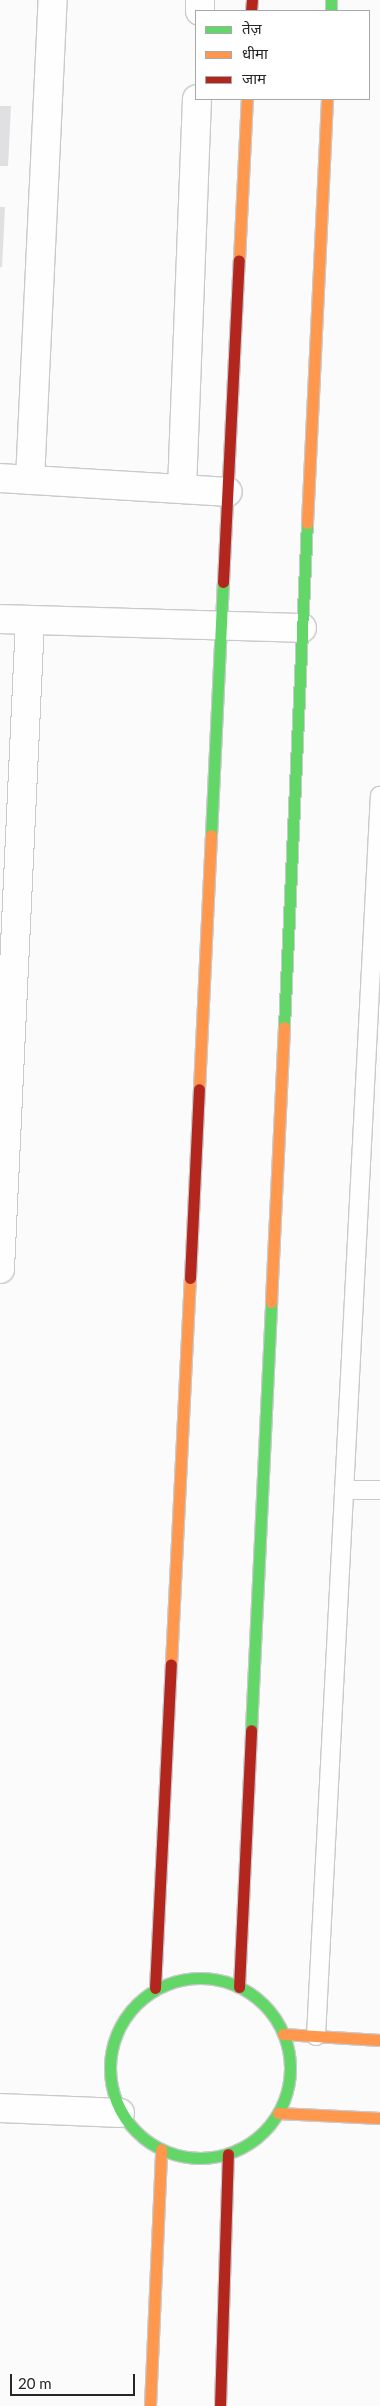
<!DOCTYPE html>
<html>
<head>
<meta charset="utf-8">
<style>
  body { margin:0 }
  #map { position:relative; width:380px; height:2406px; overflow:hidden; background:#fbfbfc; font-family:Lato,"Noto Sans Devanagari",sans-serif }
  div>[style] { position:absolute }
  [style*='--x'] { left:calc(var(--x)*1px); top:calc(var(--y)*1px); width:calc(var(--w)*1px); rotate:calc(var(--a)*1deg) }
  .building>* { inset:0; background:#e0e0e2 }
  .roads { filter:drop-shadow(1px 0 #c9cacc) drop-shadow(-1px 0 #c9cacc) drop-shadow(0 1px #c9cacc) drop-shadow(0 -1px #c9cacc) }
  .lane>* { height:18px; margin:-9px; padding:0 9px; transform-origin:9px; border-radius:9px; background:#fefeff }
  .street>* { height:28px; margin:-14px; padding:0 14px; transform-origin:14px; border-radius:14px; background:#fefeff }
  .fast>* { height:11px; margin:-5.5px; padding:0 5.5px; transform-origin:5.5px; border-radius:5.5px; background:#63d668 }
  .fast>.ring { margin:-5.5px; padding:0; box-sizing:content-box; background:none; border:11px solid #63d668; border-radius:50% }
  .slow>* { height:11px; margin:-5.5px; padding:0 5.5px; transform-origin:5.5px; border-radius:5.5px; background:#ff974d }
  .jam>* { height:11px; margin:-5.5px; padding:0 5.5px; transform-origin:5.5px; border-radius:5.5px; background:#b3261e }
  span { translate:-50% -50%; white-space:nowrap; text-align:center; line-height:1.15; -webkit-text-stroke:4.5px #fff; paint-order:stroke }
  .legend { position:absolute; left:195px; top:10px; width:175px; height:90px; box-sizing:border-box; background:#fff; border:1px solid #a7a8a9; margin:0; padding:6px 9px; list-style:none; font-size:15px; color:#242629 }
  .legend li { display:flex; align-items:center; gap:10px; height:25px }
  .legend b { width:25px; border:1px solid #a7a8a9 }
  .scale { position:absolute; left:10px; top:2374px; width:125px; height:22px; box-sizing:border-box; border:2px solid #242629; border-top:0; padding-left:6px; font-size:15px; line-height:18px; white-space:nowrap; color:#242629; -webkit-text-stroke:4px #fff; paint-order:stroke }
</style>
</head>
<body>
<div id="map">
  <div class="building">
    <i style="clip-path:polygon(0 106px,11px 106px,8px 166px,0 166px)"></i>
    <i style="clip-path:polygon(0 207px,5px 207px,2px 267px,0 267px)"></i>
  </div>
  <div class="roads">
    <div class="lane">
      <i style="--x:344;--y:1490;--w:36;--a:0"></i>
      <i style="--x:316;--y:2036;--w:1242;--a:-87.05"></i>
    </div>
    <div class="street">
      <i style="--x:200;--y:11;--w:11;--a:-90"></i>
      <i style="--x:0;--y:478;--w:228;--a:3.5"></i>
      <i style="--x:30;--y:480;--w:481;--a:-87.3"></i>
      <i style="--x:182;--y:489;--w:390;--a:-87.8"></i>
      <i style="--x:0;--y:619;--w:302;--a:1.7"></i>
      <i style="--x:0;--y:1269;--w:650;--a:-87.35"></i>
      <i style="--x:0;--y:2108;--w:120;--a:2.4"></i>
    </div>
    <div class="fast">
      <i style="--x:331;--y:0;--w:11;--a:90"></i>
      <i style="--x:211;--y:835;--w:253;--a:-87.3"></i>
      <i style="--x:284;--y:1027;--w:505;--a:-87.39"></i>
      <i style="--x:251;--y:1730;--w:428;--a:-87.3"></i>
      <i class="ring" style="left:110px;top:1978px;width:169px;height:169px"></i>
    </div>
    <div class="slow">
      <i style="--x:239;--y:260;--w:161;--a:-87.2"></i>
      <i style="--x:307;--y:523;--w:424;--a:-87.3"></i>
      <i style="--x:199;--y:1089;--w:254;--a:-87.3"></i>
      <i style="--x:271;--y:1302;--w:275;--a:-87.3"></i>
      <i style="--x:171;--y:1664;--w:386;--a:-87.2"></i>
      <i style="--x:283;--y:2034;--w:97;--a:3.5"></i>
      <i style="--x:278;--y:2113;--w:102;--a:2.8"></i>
      <i style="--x:150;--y:2406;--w:257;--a:-87.5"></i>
    </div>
    <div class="jam">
      <i style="--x:251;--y:11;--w:11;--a:-85"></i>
      <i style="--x:223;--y:582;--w:322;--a:-87.2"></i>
      <i style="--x:190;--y:1278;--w:189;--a:-87.3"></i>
      <i style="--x:239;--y:1987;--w:257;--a:-87.3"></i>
      <i style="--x:155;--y:1988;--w:324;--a:-87.2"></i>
      <i style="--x:220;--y:2406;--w:252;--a:-88.2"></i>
    </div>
  </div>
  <ul class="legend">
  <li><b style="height:6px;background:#63d668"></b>तेज़</li>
  <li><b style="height:6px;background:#ff974d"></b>धीमा</li>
  <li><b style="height:6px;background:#b3261e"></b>जाम</li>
  </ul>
  <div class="scale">20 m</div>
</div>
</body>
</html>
